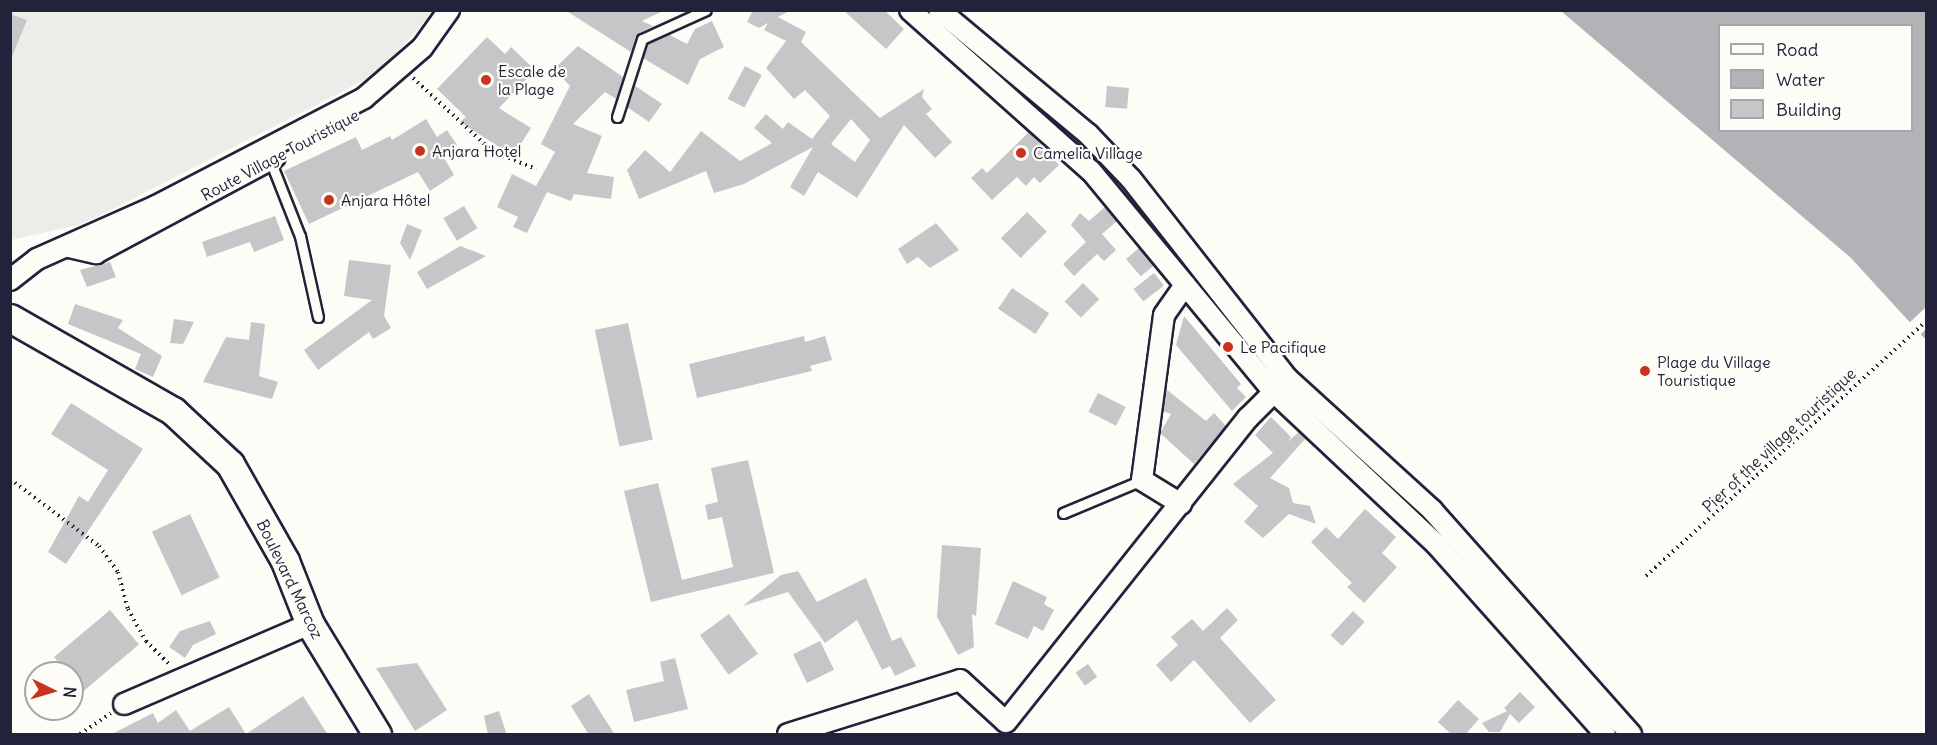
<!DOCTYPE html>
<html>
<head>
<meta charset="utf-8">
<style>
  body { margin:0 }
  #map { position:relative; width:1937px; height:745px; overflow:hidden; background:#fdfcf7; font-family:Delius,sans-serif }
  div>[style] { position:absolute }
  [style*='--x'] { left:calc(var(--x)*1px); top:calc(var(--y)*1px); width:calc(var(--w)*1px); rotate:calc(var(--a)*1deg) }
  .built>* { inset:0; background:#ecece9 }
  .water>* { inset:0; background:#b2b2b7 }
  .pier>* { inset:0; background:#fdfcf7 }
  .building>* { inset:0; background:#c6c6c8; transform-origin:0 0 }
  .path>* { height:4px; margin-top:-2px; transform-origin:0; background:repeating-linear-gradient(90deg,#22223b 0 1.5px,transparent 0 6px) }
  .roads { filter:drop-shadow(2px 0 #22223b) drop-shadow(-2px 0 #22223b) drop-shadow(0 2px #22223b) drop-shadow(0 -2px #22223b) }
  .lane>* { height:9px; margin:-4.5px; padding:0 4.5px; transform-origin:4.5px; border-radius:4.5px; background:#fdfcf7 }
  .street>* { height:20px; margin:-10px; padding:0 10px; transform-origin:10px; border-radius:10px; background:#fdfcf7 }
  .secondary>* { height:27px; margin:-13.5px; padding:0 13.5px; transform-origin:13.5px; border-radius:13.5px; background:#fdfcf7 }
  .dots>* { width:16px; height:16px; translate:-50% -50%; box-sizing:border-box; border:3px solid #fdfcf7; border-radius:50% }
  span { translate:-50% -50%; white-space:nowrap; text-align:center; line-height:1.15; -webkit-text-stroke:4.5px #fdfcf7; paint-order:stroke }
  .poi-label { font-size:16px; color:#22223b }
  .left { translate:0 -50%; text-align:left }
  .street-label { font-size:16px; color:#22223b }
  .frame { position:absolute; inset:0; border:12px solid #22223b; pointer-events:none }
  .legend { position:absolute; left:1718px; top:24px; width:195px; height:108px; box-sizing:border-box; background:#fdfcf7; border:2px solid #a5a5ac; margin:0; padding:8px 10px; list-style:none; font-size:18px; color:#22223b }
  .legend li { display:flex; align-items:center; gap:12px; height:30px }
  .legend b { width:30px; border:2px solid #a5a5ac }
  .north { position:absolute; left:24px; top:661px; width:60px; height:60px; box-sizing:border-box; background:#fdfcf7; border:2px solid #a5a5ac; border-radius:50%; rotate:95deg; font-size:16px; font-weight:700; line-height:24px; text-align:center; color:#22223b }
  .north::after { content:''; display:block; margin:auto; width:21px; height:27px; background:#c8321e; clip-path:polygon(50% 0,100% 100%,50% 72%,0 100%) }
</style>
</head>
<body>
<div id="map">
  <div class="built">
    <i style="clip-path:polygon(11px 11px,434px 11px,378px 73px,111px 210px,79px 225px,11px 240px)"></i>
  </div>
  <div class="water">
    <i style="clip-path:polygon(evenodd,1561px 11px,1926px 11px,1926px 340px,1851px 258px,1561px 11px,1720px 26px,1912px 26px,1912px 130px,1720px 130px,1720px 26px)"></i>
  </div>
  <div class="pier">
    <i style="clip-path:polygon(1926px 307px,1926px 329px,1919px 336px,1908px 324px)"></i>
  </div>
  <div class="building">
    <i style="clip-path:polygon(565px 10px,665px 10px,642px 21px,653px 26px,637px 34px,631px 52px)"></i>
    <i style="clip-path:polygon(evenodd,753px 10px,791px 10px,778px 17px,806px 32px,801px 42px,880px 118px,924px 89px,922px 97px,932px 109px,926px 114px,952px 142px,935px 158px,904px 125px,857px 198px,818px 172px,804px 196px,790px 187px,813px 147px,744px 184px,714px 193px,706px 171px,639px 199px,627px 170px,645px 150px,670px 172px,701px 131px,740px 161px,772px 143px,754px 128px,766px 114px,783px 129px,788px 122px,812px 139px,830px 116px,805px 90px,794px 99px,766px 68px,786px 41px,764px 30px,768px 23px,759px 28px,747px 22px,753px 10px,851px 119px,870px 140px,855px 162px,831px 144px,851px 119px)"></i>
    <i style="clip-path:polygon(843px 10px,884px 10px,904px 29px,886px 49px)"></i>
    <i style="clip-path:polygon(10px 14px,27px 20px,11px 59px,10px 59px)"></i>
    <i style="clip-path:polygon(712px 21px,724px 47px,700px 59px,688px 85px,643px 58px,648px 44px,668px 34px,687px 44px,695px 29px)"></i>
    <i style="clip-path:polygon(487px 37px,505px 54px,511px 47px,535px 70px,499px 108px,531px 128px,513px 156px,460px 122px,466px 117px,437px 89px)"></i>
    <i style="clip-path:polygon(578px 46px,623px 77px,616px 99px,605px 92px,573px 124px,602px 136px,587px 173px,614px 177px,611px 199px,574px 194px,571px 201px,547px 192px,527px 233px,513px 227px,518px 217px,497px 207px,512px 174px,536px 186px,555px 152px,541px 144px,570px 86px,554px 69px)"></i>
    <i style="left:745px;top:66px;width:19px;height:37px;rotate:28deg"></i>
    <i style="clip-path:polygon(634px 85px,662px 104px,649px 122px,627px 107px)"></i>
    <i style="left:1107px;top:86px;width:22px;height:21px;rotate:5deg"></i>
    <i style="clip-path:polygon(426px 119px,437px 137px,447px 130px,457px 145px,442px 154px,454px 175px,430px 191px,418px 172px,309px 224px,284px 171px,356px 137px,362px 150px,390px 136px,392px 140px)"></i>
    <i style="clip-path:polygon(1029px 132px,1059px 165px,1040px 183px,1034px 177px,1026px 186px,1017px 177px,992px 200px,971px 178px,982px 168px,987px 173px)"></i>
    <i style="left:464px;top:206px;width:26px;height:24px;rotate:59deg"></i>
    <i style="clip-path:polygon(1105px 207px,1117px 221px,1102px 234px,1116px 250px,1104px 261px,1097px 254px,1074px 276px,1063px 264px,1086px 242px,1071px 225px,1080px 213px,1089px 221px)"></i>
    <i style="left:1027px;top:212px;width:28px;height:37px;rotate:45deg"></i>
    <i style="clip-path:polygon(275px 216px,284px 240px,254px 252px,250px 242px,207px 257px,202px 242px)"></i>
    <i style="clip-path:polygon(936px 223px,959px 250px,930px 268px,918px 257px,907px 264px,898px 249px)"></i>
    <i style="clip-path:polygon(407px 224px,422px 230px,410px 260px,400px 243px)"></i>
    <i style="clip-path:polygon(460px 246px,486px 256px,427px 289px,417px 272px)"></i>
    <i style="left:1139px;top:248px;width:23px;height:17px;rotate:50deg"></i>
    <i style="clip-path:polygon(349px 260px,391px 265px,384px 316px,391px 328px,373px 339px,369px 332px,318px 370px,304px 350px,372px 300px,344px 296px)"></i>
    <i style="clip-path:polygon(110px 262px,116px 277px,87px 287px,80px 270px)"></i>
    <i style="left:1154px;top:273px;width:16px;height:26px;rotate:52deg"></i>
    <i style="left:1083px;top:283px;width:23px;height:26px;rotate:45deg"></i>
    <i style="left:1012px;top:288px;width:45px;height:25px;rotate:34deg"></i>
    <i style="clip-path:polygon(75px 304px,123px 320px,118px 328px,162px 356px,153px 377px,135px 369px,141px 354px,68px 324px)"></i>
    <i style="clip-path:polygon(1184px 316px,1241px 384px,1237px 388px,1246px 397px,1232px 411px,1176px 345px)"></i>
    <i style="clip-path:polygon(174px 319px,194px 322px,183px 344px,170px 343px)"></i>
    <i style="clip-path:polygon(251px 322px,265px 324px,259px 376px,278px 382px,272px 399px,203px 382px,226px 337px,249px 340px)"></i>
    <i style="left:628px;top:323px;width:119px;height:34px;rotate:78deg"></i>
    <i style="clip-path:polygon(804px 336px,805px 342px,825px 336px,832px 360px,810px 366px,812px 371px,697px 398px,689px 364px)"></i>
    <i style="clip-path:polygon(1166px 389px,1206px 421px,1214px 413px,1226px 426px,1194px 464px,1160px 433px,1171px 414px,1163px 411px)"></i>
    <i style="left:1098px;top:393px;width:31px;height:21px;rotate:27deg"></i>
    <i style="clip-path:polygon(71px 403px,143px 449px,66px 564px,48px 552px,79px 496px,88px 502px,108px 470px,51px 434px)"></i>
    <i style="clip-path:polygon(1271px 417px,1291px 437px,1287px 442px,1299px 432px,1306px 438px,1270px 478px,1289px 488px,1293px 503px,1310px 506px,1316px 524px,1289px 514px,1263px 538px,1244px 522px,1258px 506px,1233px 484px,1273px 453px,1255px 435px)"></i>
    <i style="clip-path:polygon(748px 460px,774px 573px,651px 602px,624px 491px,658px 483px,682px 580px,733px 567px,722px 517px,708px 520px,705px 505px,718px 502px,711px 468px)"></i>
    <i style="clip-path:polygon(1365px 509px,1396px 537px,1382px 553px,1397px 567px,1364px 603px,1347px 587px,1352px 583px,1311px 542px,1326px 527px,1338px 539px)"></i>
    <i style="left:190px;top:514px;width:70px;height:42px;rotate:65deg"></i>
    <i style="clip-path:polygon(942px 545px,981px 548px,976px 616px,972px 614px,974px 647px,958px 655px,937px 617px)"></i>
    <i style="clip-path:polygon(798px 571px,817px 602px,866px 578px,892px 641px,901px 637px,916px 666px,895px 676px,890px 666px,882px 670px,857px 620px,825px 643px,788px 592px,743px 606px,781px 575px)"></i>
    <i style="clip-path:polygon(1013px 581px,1047px 597px,1044px 604px,1054px 610px,1043px 631px,1034px 626px,1028px 639px,995px 624px)"></i>
    <i style="clip-path:polygon(1227px 608px,1238px 620px,1220px 638px,1276px 700px,1250px 723px,1194px 660px,1171px 682px,1156px 665px,1178px 645px,1171px 637px,1192px 619px,1203px 631px)"></i>
    <i style="left:110px;top:610px;width:45px;height:73px;rotate:50deg"></i>
    <i style="left:1353px;top:611px;width:16px;height:33px;rotate:43deg"></i>
    <i style="left:729px;top:614px;width:49px;height:36px;rotate:54deg"></i>
    <i style="clip-path:polygon(210px 621px,216px 634px,193px 645px,185px 658px,169px 647px,180px 631px)"></i>
    <i style="left:820px;top:641px;width:32px;height:30px;rotate:64deg"></i>
    <i style="clip-path:polygon(675px 658px,688px 709px,634px 722px,626px 690px,664px 681px,660px 662px)"></i>
    <i style="clip-path:polygon(417px 663px,447px 710px,415px 731px,376px 668px)"></i>
    <i style="left:1088px;top:664px;width:16px;height:15px;rotate:55deg"></i>
    <i style="clip-path:polygon(1520px 692px,1535px 707px,1519px 723px,1510px 714px,1500px 732px,1489px 732px,1482px 723px,1507px 711px,1504px 708px)"></i>
    <i style="clip-path:polygon(589px 694px,615px 735px,589px 735px,571px 706px)"></i>
    <i style="clip-path:polygon(303px 696px,328px 735px,110px 735px,153px 713px,158px 723px,176px 710px,190px 731px,229px 707px,246px 734px)"></i>
    <i style="clip-path:polygon(1458px 700px,1479px 719px,1465px 735px,1452px 735px,1438px 722px)"></i>
    <i style="clip-path:polygon(499px 711px,507px 735px,488px 735px,484px 716px)"></i>
  </div>
  <div class="path">
    <i style="--x:413;--y:78;--w:108;--a:42.7"></i>
    <i style="--x:492;--y:151;--w:48;--a:22.2"></i>
    <i style="--x:10;--y:479;--w:111;--a:37"></i>
    <i style="--x:99;--y:546;--w:32;--a:54"></i>
    <i style="--x:118;--y:572;--w:38;--a:75"></i>
    <i style="--x:128;--y:609;--w:37;--a:61"></i>
    <i style="--x:146;--y:641;--w:34;--a:45"></i>
    <i style="--x:1646;--y:576;--w:379;--a:-42.3"></i>
    <i style="--x:80;--y:734;--w:37;--a:-34"></i>
  </div>
  <div class="roads">
    <div class="lane">
      <i style="--x:617;--y:117;--w:82;--a:-72.2"></i>
      <i style="--x:642;--y:39;--w:70;--a:-24.4"></i>
      <i style="--x:270;--y:160;--w:82;--a:68.5"></i>
      <i style="--x:300;--y:236;--w:83;--a:77.5"></i>
      <i style="--x:1063;--y:513;--w:86;--a:-22.7"></i>
    </div>
    <div class="street">
      <i style="--x:910;--y:10;--w:242;--a:41.7"></i>
      <i style="--x:1091;--y:171;--w:286;--a:50.4"></i>
      <i style="--x:1273;--y:391;--w:224;--a:43.2"></i>
      <i style="--x:1436;--y:544;--w:254;--a:48.3"></i>
      <i style="--x:939;--y:10;--w:194;--a:39.8"></i>
      <i style="--x:1088;--y:134;--w:62;--a:46.3"></i>
      <i style="--x:1131;--y:179;--w:254;--a:51.9"></i>
      <i style="--x:1288;--y:379;--w:195;--a:42.3"></i>
      <i style="--x:1432;--y:510;--w:300;--a:48.4"></i>
      <i style="--x:69;--y:247;--w:28;--a:13"></i>
      <i style="--x:96;--y:253;--w:203;--a:-28.2"></i>
      <i style="--x:10;--y:280;--w:34;--a:-38"></i>
      <i style="--x:37;--y:259;--w:130;--a:-24"></i>
      <i style="--x:156;--y:206;--w:234;--a:-27.4"></i>
      <i style="--x:364;--y:98;--w:77;--a:-40.8"></i>
      <i style="--x:422;--y:48;--w:47;--a:-54.6"></i>
      <i style="--x:1181;--y:504;--w:46;--a:-148.4"></i>
      <i style="--x:1142;--y:480;--w:166;--a:-82.4"></i>
      <i style="--x:1164;--y:315;--w:37;--a:-55"></i>
      <i style="--x:124;--y:704;--w:202;--a:-23.3"></i>
      <i style="--x:788;--y:734;--w:180;--a:-17.4"></i>
      <i style="--x:960;--y:680;--w:62;--a:42.4"></i>
      <i style="--x:1006;--y:722;--w:389;--a:-51.5"></i>
      <i style="--x:1248;--y:418;--w:48;--a:-45"></i>
    </div>
    <div class="secondary">
      <i style="--x:10;--y:318;--w:188;--a:29.7"></i>
      <i style="--x:173;--y:411;--w:78;--a:42.9"></i>
      <i style="--x:230;--y:464;--w:112;--a:60.4"></i>
      <i style="--x:285;--y:561;--w:68;--a:68.4"></i>
      <i style="--x:310;--y:624;--w:129;--a:58.7"></i>
    </div>
  </div>
  <div class="dots">
    <i style="left:486px;top:80px;background:#c8321e"></i>
    <i style="left:420px;top:151px;background:#c8321e"></i>
    <i style="left:1021px;top:153px;background:#c8321e"></i>
    <i style="left:329px;top:200px;background:#c8321e"></i>
    <i style="left:1228px;top:347px;background:#c8321e"></i>
    <i style="left:1645px;top:371px;background:#c8321e"></i>
  </div>
  <div class="poi-label">
    <span class="left" style="left:498px;top:80px">Escale de<br>la Plage</span>
    <span class="left" style="left:432px;top:151px">Anjara Hotel</span>
    <span class="left" style="left:1033px;top:153px">Camelia Village</span>
    <span class="left" style="left:341px;top:200px">Anjara Hôtel</span>
    <span class="left" style="left:1240px;top:347px">Le Pacifique</span>
    <span class="left" style="left:1657px;top:371px">Plage du Village<br>Touristique</span>
  </div>
  <div class="street-label">
    <span style="left:280px;top:155px;rotate:-28deg">Route Village Touristique</span>
    <span style="left:1779px;top:440px;rotate:-43deg">Pier of the village touristique</span>
    <span style="left:290px;top:579px;rotate:64deg">Boulevard Marcoz</span>
  </div>
  <div class="frame"></div>
  <ul class="legend">
  <li><b style="height:8px;background:#fdfcf7"></b>Road</li>
  <li><b style="height:16px;background:#b2b2b7"></b>Water</li>
  <li><b style="height:16px;background:#c6c6c8"></b>Building</li>
  </ul>
  <div class="north">N</div>
</div>
</body>
</html>
